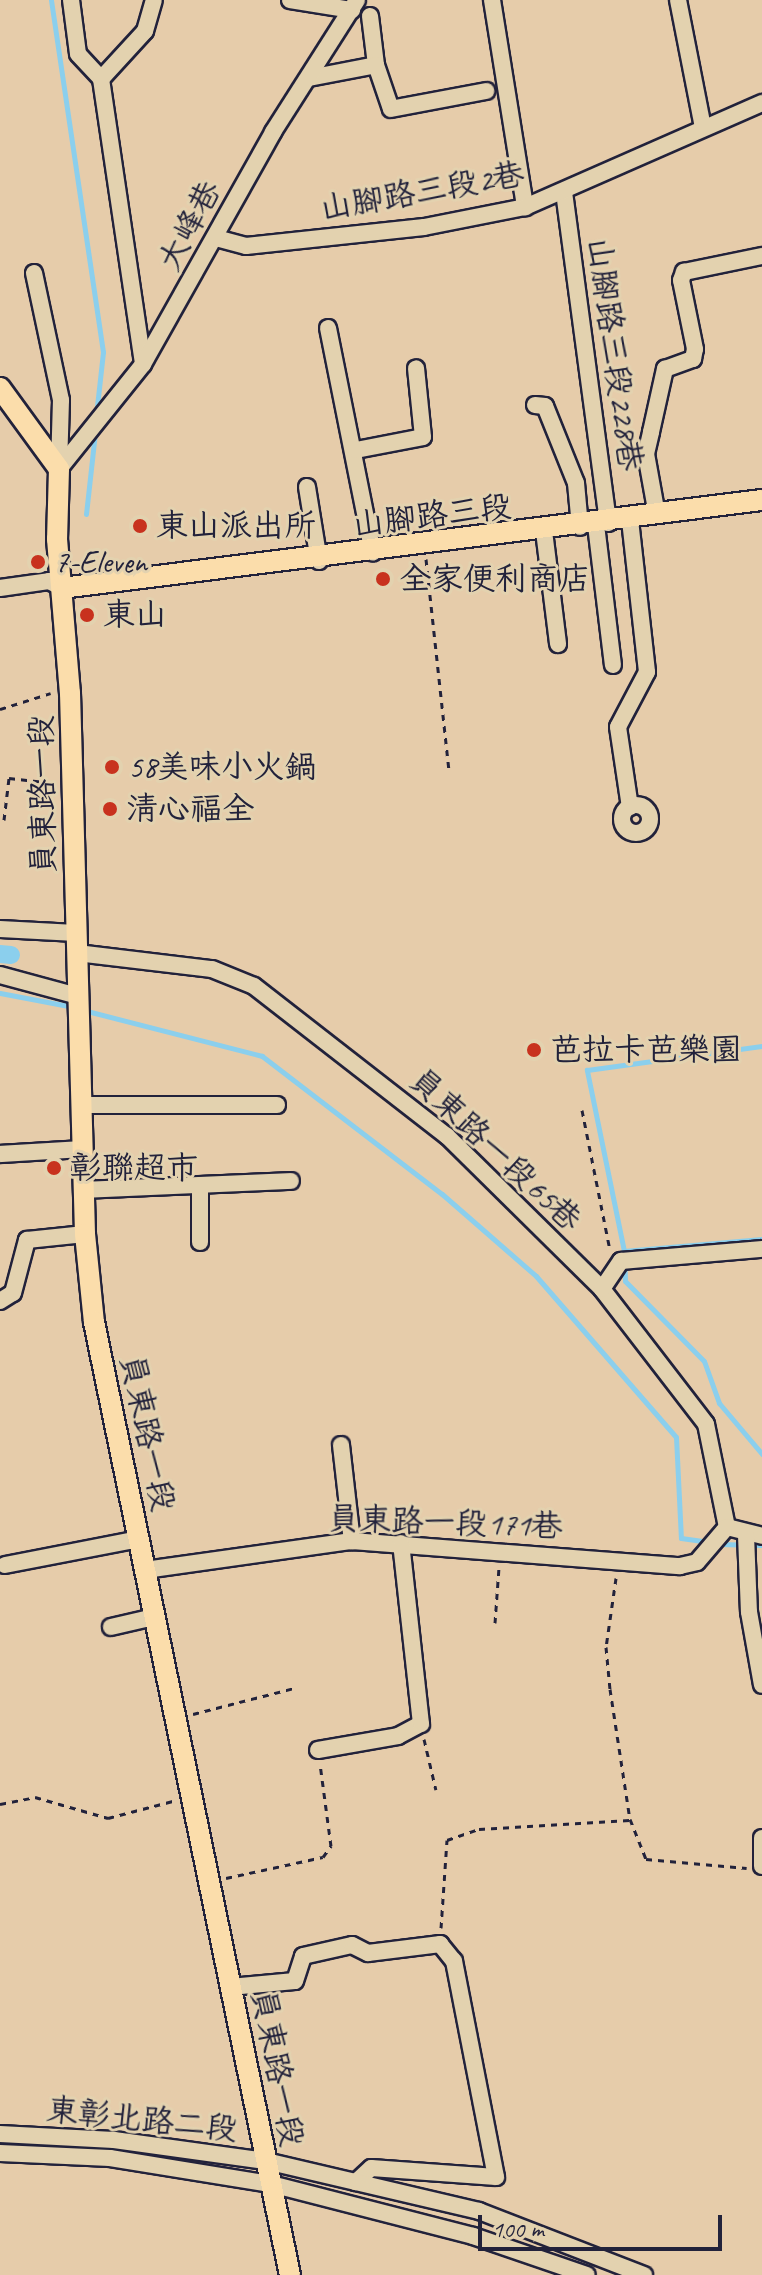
<!DOCTYPE html>
<html>
<head>
<meta charset="utf-8">
<style>
  body { margin:0 }
  #map { position:relative; width:762px; height:2275px; overflow:hidden; background:#e6ccaa; font-family:Caveat,"LXGW WenKai TC",sans-serif }
  div>[style] { position:absolute }
  [style*='--x'] { left:calc(var(--x)*1px); top:calc(var(--y)*1px); width:calc(var(--w)*1px); rotate:calc(var(--a)*1deg) }
  .stream>* { height:5px; margin:-2.5px; padding:0 2.5px; transform-origin:2.5px; border-radius:2.5px; background:#8bcfed }
  .canal>* { height:18px; margin:-9px; padding:0 9px; transform-origin:9px; border-radius:9px; background:#8bcfed }
  .path>* { height:3px; margin-top:-1.5px; transform-origin:0; background:repeating-linear-gradient(90deg,#22223b 0 6px,transparent 0 12px) }
  .roads { filter:drop-shadow(2px 0 #22223b) drop-shadow(-2px 0 #22223b) drop-shadow(0 2px #22223b) drop-shadow(0 -2px #22223b) }
  .minor>* { height:16px; margin:-8px; padding:0 8px; transform-origin:8px; border-radius:8px; background:#e3d2af }
  .minor>.ring { margin:-8px; padding:0; box-sizing:content-box; background:none; border:16px solid #e3d2af; border-radius:50% }
  .major>* { height:20px; margin:-10px; padding:0 10px; transform-origin:10px; border-radius:10px; background:#fbddab }
  .dots>* { width:22px; height:22px; translate:-50% -50%; box-sizing:border-box; border:4px solid #e3d2af; border-radius:50% }
  span { translate:-50% -50%; white-space:nowrap; text-align:center; line-height:1.15; -webkit-text-stroke:6px #e3d2af; paint-order:stroke }
  .street-label { font-size:32px; color:#22223b }
  .poi-label { font-size:32px; color:#22223b }
  .left { translate:0 -50%; text-align:left }
  .scale { position:absolute; left:478px; top:2215px; width:244px; height:36px; box-sizing:border-box; border:4px solid #22223b; border-top:0; padding-left:10px; font-size:24px; line-height:28px; white-space:nowrap; color:#22223b; -webkit-text-stroke:6px #e3d2af; paint-order:stroke }
</style>
</head>
<body>
<div id="map">
  <div class="stream">
    <i style="--x:51;--y:0;--w:356;--a:81.6"></i>
    <i style="--x:103;--y:352;--w:63;--a:96.3"></i>
    <i style="--x:86;--y:514;--w:81;--a:-83.7"></i>
    <i style="--x:0;--y:993;--w:75;--a:10.7"></i>
    <i style="--x:83;--y:1010;--w:185;--a:14.4"></i>
    <i style="--x:262;--y:1056;--w:227;--a:37.5"></i>
    <i style="--x:442;--y:1194;--w:125;--a:41.1"></i>
    <i style="--x:536;--y:1276;--w:213;--a:49"></i>
    <i style="--x:676;--y:1437;--w:101;--a:87.2"></i>
    <i style="--x:681;--y:1538;--w:27;--a:8"></i>
    <i style="--x:762;--y:1239;--w:139;--a:175"></i>
    <i style="--x:624;--y:1251;--w:30;--a:88"></i>
    <i style="--x:625;--y:1281;--w:112;--a:45.4"></i>
    <i style="--x:704;--y:1361;--w:45;--a:70.3"></i>
    <i style="--x:719;--y:1403;--w:67;--a:49.9"></i>
    <i style="--x:624;--y:1251;--w:185;--a:-101.6"></i>
    <i style="--x:587;--y:1070;--w:177;--a:-7.8"></i>
    <i style="--x:718;--y:1544;--w:44;--a:1.3"></i>
  </div>
  <div class="canal">
    <i style="--x:0;--y:954;--w:11;--a:5"></i>
  </div>
  <div class="path">
    <i style="--x:426;--y:559;--w:212;--a:83.8"></i>
    <i style="--x:0;--y:709;--w:53;--a:-17.4"></i>
    <i style="--x:4;--y:820;--w:42;--a:-83.2"></i>
    <i style="--x:9;--y:778;--w:45;--a:6.3"></i>
    <i style="--x:582;--y:1110;--w:143;--a:78.7"></i>
    <i style="--x:616;--y:1578;--w:70;--a:98.2"></i>
    <i style="--x:606;--y:1647;--w:42;--a:84.6"></i>
    <i style="--x:610;--y:1689;--w:132;--a:81.3"></i>
    <i style="--x:630;--y:1819;--w:43;--a:68.2"></i>
    <i style="--x:646;--y:1859;--w:101;--a:5.1"></i>
    <i style="--x:495;--y:1623;--w:56;--a:-85.9"></i>
    <i style="--x:193;--y:1714;--w:104;--a:-14.4"></i>
    <i style="--x:424;--y:1739;--w:52;--a:76.8"></i>
    <i style="--x:0;--y:1804;--w:36;--a:-11"></i>
    <i style="--x:35;--y:1797;--w:76;--a:16"></i>
    <i style="--x:108;--y:1818;--w:67;--a:-14.7"></i>
    <i style="--x:226;--y:1878;--w:99;--a:-12.2"></i>
    <i style="--x:323;--y:1857;--w:14;--a:-54"></i>
    <i style="--x:331;--y:1846;--w:83;--a:-97.6"></i>
    <i style="--x:441;--y:1928;--w:88;--a:-86.1"></i>
    <i style="--x:447;--y:1840;--w:34;--a:-19"></i>
    <i style="--x:479;--y:1829;--w:151;--a:-3.4"></i>
  </div>
  <div class="roads">
    <div class="minor">
      <i style="--x:71;--y:0;--w:54;--a:82.6"></i>
      <i style="--x:78;--y:54;--w:34;--a:47"></i>
      <i style="--x:101;--y:79;--w:288;--a:81.6"></i>
      <i style="--x:290;--y:0;--w:63;--a:9.2"></i>
      <i style="--x:492;--y:0;--w:210;--a:80.9"></i>
      <i style="--x:678;--y:0;--w:130;--a:78.9"></i>
      <i style="--x:370;--y:16;--w:49;--a:83"></i>
      <i style="--x:309;--y:78;--w:68;--a:-11"></i>
      <i style="--x:376;--y:65;--w:46;--a:71.2"></i>
      <i style="--x:391;--y:109;--w:97;--a:-10.7"></i>
      <i style="--x:101;--y:79;--w:65;--a:-47.5"></i>
      <i style="--x:145;--y:31;--w:32;--a:-74"></i>
      <i style="--x:564;--y:192;--w:334;--a:82.4"></i>
      <i style="--x:216;--y:238;--w:31;--a:15"></i>
      <i style="--x:246;--y:246;--w:179;--a:-6.1"></i>
      <i style="--x:424;--y:227;--w:103;--a:-11.2"></i>
      <i style="--x:525;--y:207;--w:259;--a:-23.7"></i>
      <i style="--x:34;--y:273;--w:130;--a:78"></i>
      <i style="--x:61;--y:400;--w:69;--a:91.7"></i>
      <i style="--x:328;--y:328;--w:229;--a:78.7"></i>
      <i style="--x:535;--y:405;--w:10;--a:6"></i>
      <i style="--x:545;--y:406;--w:83;--a:68.1"></i>
      <i style="--x:576;--y:483;--w:44;--a:84.8"></i>
      <i style="--x:356;--y:450;--w:68;--a:-11"></i>
      <i style="--x:423;--y:437;--w:69;--a:-95.8"></i>
      <i style="--x:59;--y:469;--w:134;--a:-51.3"></i>
      <i style="--x:143;--y:364;--w:266;--a:-60.7"></i>
      <i style="--x:273;--y:132;--w:156;--a:-57.5"></i>
      <i style="--x:307;--y:487;--w:75;--a:80.8"></i>
      <i style="--x:657;--y:515;--w:62;--a:-100.2"></i>
      <i style="--x:646;--y:454;--w:23;--a:-77"></i>
      <i style="--x:651;--y:432;--w:65;--a:-77.5"></i>
      <i style="--x:665;--y:369;--w:30;--a:-20"></i>
      <i style="--x:693;--y:359;--w:10;--a:-79"></i>
      <i style="--x:695;--y:349;--w:70;--a:-101.5"></i>
      <i style="--x:681;--y:280;--w:9;--a:-69"></i>
      <i style="--x:684;--y:272;--w:80;--a:-11.6"></i>
      <i style="--x:630;--y:520;--w:153;--a:83.6"></i>
      <i style="--x:647;--y:672;--w:62;--a:117.8"></i>
      <i style="--x:618;--y:727;--w:81;--a:81.5"></i>
      <i style="--x:596;--y:525;--w:141;--a:83.1"></i>
      <i style="--x:544;--y:531;--w:114;--a:82.9"></i>
      <i style="--x:0;--y:588;--w:49;--a:-8.1"></i>
      <i style="--x:49;--y:581;--w:15;--a:28"></i>
      <i class="ring" style="left:622px;top:805px;width:12px;height:12px"></i>
      <i style="--x:0;--y:929;--w:76;--a:3"></i>
      <i style="--x:77;--y:953;--w:136;--a:6.8"></i>
      <i style="--x:212;--y:969;--w:45;--a:22"></i>
      <i style="--x:254;--y:986;--w:244;--a:37.9"></i>
      <i style="--x:447;--y:1136;--w:218;--a:44.6"></i>
      <i style="--x:602;--y:1289;--w:170;--a:52.4"></i>
      <i style="--x:706;--y:1424;--w:105;--a:78.5"></i>
      <i style="--x:727;--y:1527;--w:36;--a:14"></i>
      <i style="--x:0;--y:975;--w:81;--a:15.1"></i>
      <i style="--x:82;--y:1105;--w:195;--a:0"></i>
      <i style="--x:0;--y:1154;--w:83;--a:-3.4"></i>
      <i style="--x:200;--y:1185;--w:57;--a:90"></i>
      <i style="--x:84;--y:1190;--w:207;--a:-2.5"></i>
      <i style="--x:602;--y:1289;--w:34;--a:-56"></i>
      <i style="--x:621;--y:1261;--w:142;--a:-4.9"></i>
      <i style="--x:0;--y:1301;--w:15;--a:-32"></i>
      <i style="--x:13;--y:1293;--w:55;--a:-75.2"></i>
      <i style="--x:27;--y:1240;--w:58;--a:-5.9"></i>
      <i style="--x:341;--y:1445;--w:97;--a:83.5"></i>
      <i style="--x:746;--y:1535;--w:77;--a:87.8"></i>
      <i style="--x:749;--y:1612;--w:74;--a:79.9"></i>
      <i style="--x:5;--y:1565;--w:136;--a:-11"></i>
      <i style="--x:145;--y:1570;--w:209;--a:-8"></i>
      <i style="--x:352;--y:1541;--w:329;--a:4.4"></i>
      <i style="--x:680;--y:1566;--w:17;--a:-13"></i>
      <i style="--x:697;--y:1562;--w:46;--a:-49.4"></i>
      <i style="--x:111;--y:1627;--w:44;--a:-13.1"></i>
      <i style="--x:318;--y:1750;--w:81;--a:-9.9"></i>
      <i style="--x:398;--y:1736;--w:26;--a:-28"></i>
      <i style="--x:421;--y:1724;--w:182;--a:-96.3"></i>
      <i style="--x:762;--y:1838;--w:28;--a:90"></i>
      <i style="--x:230;--y:1987;--w:65;--a:-5.3"></i>
      <i style="--x:295;--y:1981;--w:26;--a:-72"></i>
      <i style="--x:303;--y:1956;--w:50;--a:-12.7"></i>
      <i style="--x:352;--y:1945;--w:18;--a:27"></i>
      <i style="--x:368;--y:1953;--w:73;--a:-7.1"></i>
      <i style="--x:440;--y:1944;--w:22;--a:51"></i>
      <i style="--x:454;--y:1961;--w:220;--a:79"></i>
      <i style="--x:496;--y:2177;--w:125;--a:-175.9"></i>
      <i style="--x:371;--y:2168;--w:21;--a:137"></i>
      <i style="--x:0;--y:2134;--w:114;--a:3"></i>
      <i style="--x:114;--y:2140;--w:153;--a:7.9"></i>
      <i style="--x:266;--y:2161;--w:219;--a:13.2"></i>
      <i style="--x:479;--y:2211;--w:177;--a:21.2"></i>
      <i style="--x:0;--y:2153;--w:110;--a:2.6"></i>
      <i style="--x:110;--y:2158;--w:163;--a:9.2"></i>
      <i style="--x:271;--y:2184;--w:209;--a:14.4"></i>
      <i style="--x:473;--y:2236;--w:120;--a:18.9"></i>
    </div>
    <div class="major">
      <i style="--x:0;--y:388;--w:100;--a:53.9"></i>
      <i style="--x:59;--y:469;--w:70;--a:91.6"></i>
      <i style="--x:57;--y:539;--w:155;--a:85.2"></i>
      <i style="--x:70;--y:693;--w:541;--a:88.41"></i>
      <i style="--x:85;--y:1234;--w:88;--a:84.2"></i>
      <i style="--x:94;--y:1322;--w:973;--a:78.38"></i>
      <i style="--x:62;--y:588;--w:706;--a:-7.17"></i>
    </div>
  </div>
  <div class="dots">
    <i style="left:140px;top:526px;background:#c8321e"></i>
    <i style="left:38px;top:562px;background:#c8321e"></i>
    <i style="left:383px;top:579px;background:#c8321e"></i>
    <i style="left:87px;top:615px;background:#c8321e"></i>
    <i style="left:112px;top:767px;background:#c8321e"></i>
    <i style="left:110px;top:809px;background:#c8321e"></i>
    <i style="left:534px;top:1050px;background:#c8321e"></i>
    <i style="left:54px;top:1168px;background:#c8321e"></i>
  </div>
  <div class="street-label">
    <span style="left:422px;top:192px;rotate:-10deg">山腳路三段2巷</span>
    <span style="left:190px;top:226px;rotate:-62deg">大峰巷</span>
    <span style="left:614px;top:354px;rotate:82deg">山腳路三段228巷</span>
    <span style="left:432px;top:516px;rotate:-7deg">山腳路三段</span>
    <span style="left:43px;top:795px;rotate:-91deg">員東路一段</span>
    <span style="left:495px;top:1150px;rotate:43deg">員東路一段65巷</span>
    <span style="left:147px;top:1433px;rotate:78deg">員東路一段</span>
    <span style="left:445px;top:1523px;rotate:2deg">員東路一段171巷</span>
    <span style="left:277px;top:2068px;rotate:79deg">員東路一段</span>
    <span style="left:142px;top:2120px;rotate:6deg">東彰北路二段</span>
  </div>
  <div class="poi-label">
    <span class="left" style="left:156px;top:526px">東山派出所</span>
    <span class="left" style="left:54px;top:562px">7-Eleven</span>
    <span class="left" style="left:399px;top:579px">全家便利商店</span>
    <span class="left" style="left:103px;top:615px">東山</span>
    <span class="left" style="left:128px;top:767px">58美味小火鍋</span>
    <span class="left" style="left:126px;top:809px">清心福全</span>
    <span class="left" style="left:550px;top:1050px">芭拉卡芭樂園</span>
    <span class="left" style="left:70px;top:1168px">彰聯超市</span>
  </div>
  <div class="scale">100 m</div>
</div>
</body>
</html>
